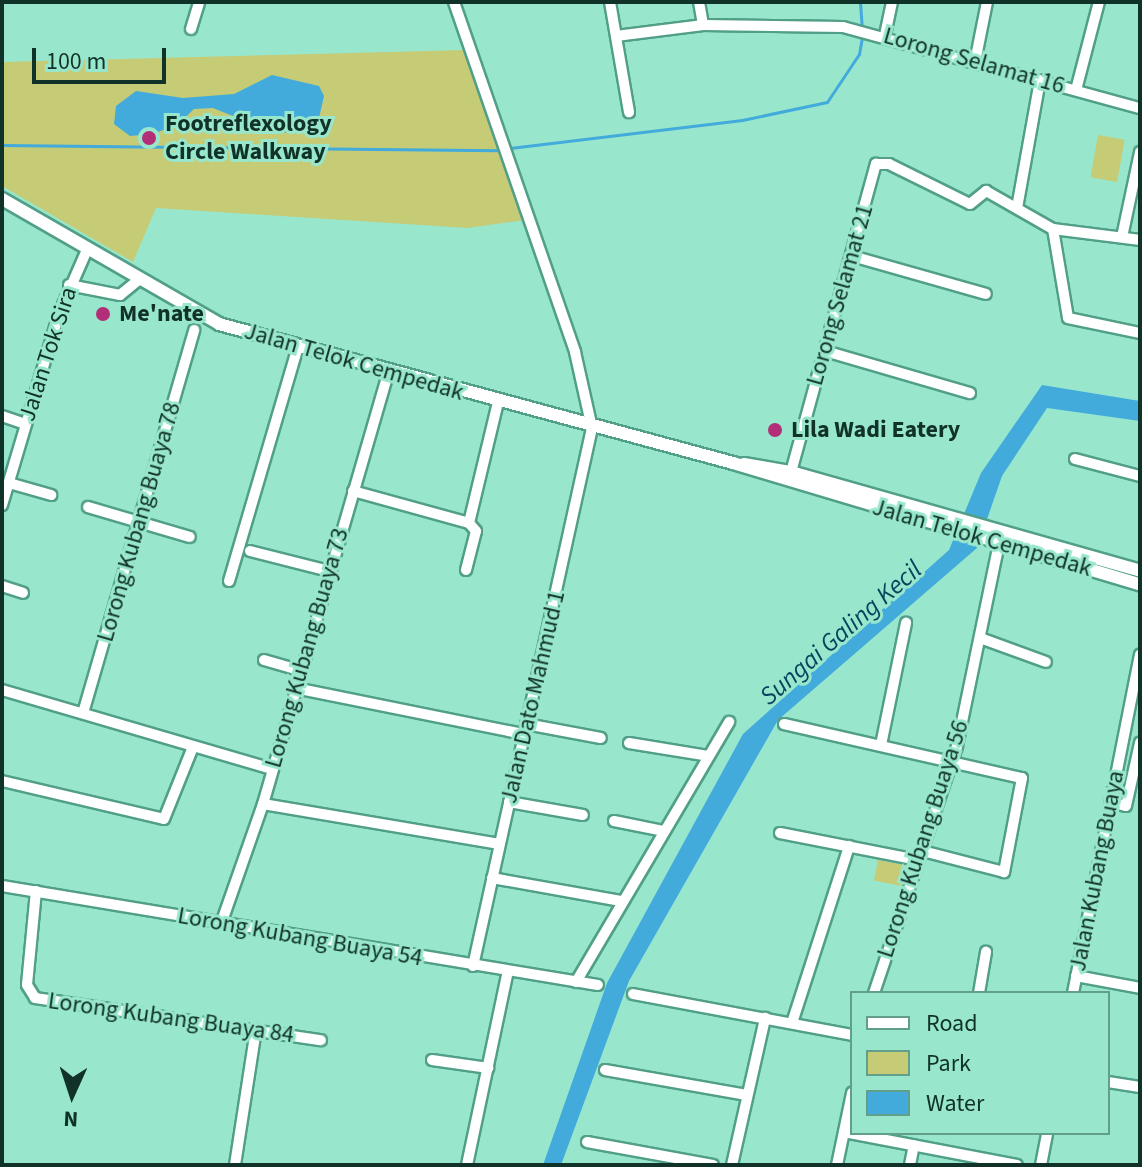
<!DOCTYPE html>
<html>
<head>
<meta charset="utf-8">
<style>
  body { margin:0 }
  #map { position:relative; width:1142px; height:1167px; overflow:hidden; background:#98e7cd; font-family:"Source Sans 3",sans-serif }
  div>[style] { position:absolute }
  [style*='--x'] { left:calc(var(--x)*1px); top:calc(var(--y)*1px); width:calc(var(--w)*1px); rotate:calc(var(--a)*1deg) }
  .green>* { inset:0; background:#c6cb76; transform-origin:0 0 }
  .water>* { inset:0; background:#42abdb }
  .stream>* { height:3px; margin:-1.5px; padding:0 1.5px; transform-origin:1.5px; border-radius:1.5px; background:#42abdb }
  .roads { filter:drop-shadow(2px 0 #519f88) drop-shadow(-2px 0 #519f88) drop-shadow(0 2px #519f88) drop-shadow(0 -2px #519f88) }
  .minor>* { height:10px; margin:-5px; padding:0 5px; transform-origin:5px; border-radius:5px; background:#fff }
  .major>* { height:12px; margin:-6px; padding:0 6px; transform-origin:6px; border-radius:6px; background:#fff }
  .dots>* { width:22px; height:22px; translate:-50% -50%; box-sizing:border-box; border:4px solid #98e7cd; border-radius:50% }
  span { translate:-50% -50%; white-space:nowrap; text-align:center; line-height:1.15; -webkit-text-stroke:6px #98e7cd; paint-order:stroke }
  .street-label { font-size:24px; color:#103228 }
  .poi-label { font-size:24px; color:#103228; font-weight:700 }
  .left { translate:0 -50%; text-align:left }
  .water-label { font-size:26px; color:#07455e; font-style:italic }
  .frame { position:absolute; inset:0; border:4px solid #103228; pointer-events:none }
  .legend { position:absolute; left:850px; top:991px; width:260px; height:144px; box-sizing:border-box; background:#98e7cd; border:2px solid #629f8b; margin:0; padding:10px 14px; list-style:none; font-size:24px; color:#103228 }
  .legend li { display:flex; align-items:center; gap:16px; height:40px }
  .legend b { width:40px; border:2px solid #629f8b }
  .north { position:absolute; left:32px; top:1055px; width:80px; height:80px; -webkit-text-stroke:6px #98e7cd; paint-order:stroke; rotate:183deg; font-size:22px; font-weight:700; line-height:32px; text-align:center; color:#103228 }
  .north::after { content:''; display:block; margin:auto; width:28px; height:36px; background:#103228; clip-path:polygon(50% 0,100% 100%,50% 72%,0 100%) }
  .scale { position:absolute; left:32px; top:48px; width:134px; height:36px; box-sizing:border-box; border:4px solid #103228; border-top:0; padding-left:10px; font-size:24px; line-height:28px; white-space:nowrap; color:#103228; -webkit-text-stroke:6px #98e7cd; paint-order:stroke }
</style>
</head>
<body>
<div id="map">
  <div class="green">
    <i style="clip-path:polygon(465px 50px,525px 220px,468px 228px,156px 208px,133px 262px,2px 186px,2px 62px)"></i>
    <i style="left:1098px;top:135px;width:27px;height:43px;rotate:10deg"></i>
    <i style="left:878px;top:860px;width:33px;height:21px;rotate:11deg"></i>
  </div>
  <div class="water">
    <i style="clip-path:polygon(272px 75px,319px 86px,324px 96px,319px 118px,307px 128px,278px 134px,213px 108px,194px 109px,177px 125px,152px 134px,130px 136px,114px 124px,116px 106px,136px 91px,183px 98px,234px 94px)"></i>
    <i style="clip-path:polygon(1042px 385px,1140px 401px,1140px 421px,1047px 408px,1002px 476px,977px 548px,778px 720px,629px 981px,561px 1165px,543px 1165px,607px 983px,743px 734px,949px 550px,981px 473px)"></i>
  </div>
  <div class="stream">
    <i style="--x:860;--y:2;--w:27;--a:86"></i>
    <i style="--x:2;--y:145;--w:497;--a:0.6"></i>
    <i style="--x:510;--y:148;--w:234;--a:-6.9"></i>
    <i style="--x:742;--y:120;--w:87;--a:-12"></i>
    <i style="--x:827;--y:102;--w:58;--a:-56.3"></i>
    <i style="--x:859;--y:54;--w:17;--a:-80"></i>
  </div>
  <div class="roads">
    <div class="minor">
      <i style="--x:454;--y:2;--w:370;--a:70.9"></i>
      <i style="--x:575;--y:352;--w:78;--a:77.4"></i>
      <i style="--x:592;--y:428;--w:551;--a:102.47"></i>
      <i style="--x:610;--y:2;--w:112;--a:80.2"></i>
      <i style="--x:699;--y:2;--w:23;--a:80"></i>
      <i style="--x:191;--y:29;--w:28;--a:-73"></i>
      <i style="--x:885;--y:35;--w:34;--a:-78"></i>
      <i style="--x:616;--y:36;--w:88;--a:-7.2"></i>
      <i style="--x:703;--y:25;--w:140;--a:0.8"></i>
      <i style="--x:843;--y:27;--w:308;--a:15.3"></i>
      <i style="--x:975;--y:62;--w:61;--a:-78.7"></i>
      <i style="--x:1076;--y:90;--w:91;--a:-75.4"></i>
      <i style="--x:1017;--y:208;--w:130;--a:-79.8"></i>
      <i style="--x:1053;--y:229;--w:90;--a:80.4"></i>
      <i style="--x:1068;--y:318;--w:74;--a:11.8"></i>
      <i style="--x:1122;--y:237;--w:87;--a:-78"></i>
      <i style="--x:852;--y:256;--w:139;--a:15.8"></i>
      <i style="--x:69;--y:285;--w:52;--a:11.1"></i>
      <i style="--x:120;--y:295;--w:22;--a:-39"></i>
      <i style="--x:825;--y:351;--w:151;--a:16.2"></i>
      <i style="--x:2;--y:416;--w:24;--a:19"></i>
      <i style="--x:1075;--y:459;--w:67;--a:14.7"></i>
      <i style="--x:791;--y:472;--w:320;--a:-74.6"></i>
      <i style="--x:876;--y:164;--w:13;--a:0"></i>
      <i style="--x:889;--y:164;--w:90;--a:26.3"></i>
      <i style="--x:970;--y:204;--w:21;--a:-39"></i>
      <i style="--x:986;--y:191;--w:77;--a:29.6"></i>
      <i style="--x:1053;--y:229;--w:88;--a:7.2"></i>
      <i style="--x:9;--y:483;--w:44;--a:15.9"></i>
      <i style="--x:353;--y:491;--w:120;--a:15.4"></i>
      <i style="--x:2;--y:505;--w:199;--a:-73.4"></i>
      <i style="--x:59;--y:314;--w:70;--a:-66.4"></i>
      <i style="--x:88;--y:507;--w:106;--a:16.4"></i>
      <i style="--x:469;--y:523;--w:124;--a:-76.5"></i>
      <i style="--x:250;--y:551;--w:81;--a:14.2"></i>
      <i style="--x:466;--y:570;--w:40;--a:-75.6"></i>
      <i style="--x:476;--y:531;--w:11;--a:-131"></i>
      <i style="--x:229;--y:581;--w:245;--a:-73.6"></i>
      <i style="--x:2;--y:586;--w:22;--a:18"></i>
      <i style="--x:980;--y:638;--w:70;--a:20"></i>
      <i style="--x:264;--y:660;--w:37;--a:16"></i>
      <i style="--x:295;--y:688;--w:234;--a:11.4"></i>
      <i style="--x:2;--y:690;--w:281;--a:16.3"></i>
      <i style="--x:83;--y:713;--w:399;--a:-73.8"></i>
      <i style="--x:526;--y:724;--w:76;--a:10.6"></i>
      <i style="--x:784;--y:724;--w:244;--a:12.8"></i>
      <i style="--x:1022;--y:778;--w:96;--a:100.8"></i>
      <i style="--x:1004;--y:872;--w:84;--a:-165.5"></i>
      <i style="--x:629;--y:743;--w:80;--a:9.3"></i>
      <i style="--x:881;--y:745;--w:125;--a:-78.4"></i>
      <i style="--x:2;--y:781;--w:166;--a:13.2"></i>
      <i style="--x:164;--y:819;--w:78;--a:-68.1"></i>
      <i style="--x:509;--y:802;--w:75;--a:10"></i>
      <i style="--x:1110;--y:802;--w:16;--a:14"></i>
      <i style="--x:1126;--y:806;--w:65;--a:-77.5"></i>
      <i style="--x:263;--y:804;--w:240;--a:9.6"></i>
      <i style="--x:614;--y:821;--w:50;--a:11.5"></i>
      <i style="--x:780;--y:833;--w:141;--a:11.1"></i>
      <i style="--x:492;--y:878;--w:131;--a:10.1"></i>
      <i style="--x:2;--y:886;--w:604;--a:9.43"></i>
      <i style="--x:36;--y:891;--w:94;--a:95.5"></i>
      <i style="--x:27;--y:985;--w:15;--a:58"></i>
      <i style="--x:35;--y:998;--w:289;--a:8.4"></i>
      <i style="--x:221;--y:924;--w:127;--a:-70.7"></i>
      <i style="--x:263;--y:804;--w:451;--a:-73.8"></i>
      <i style="--x:1076;--y:976;--w:65;--a:10.6"></i>
      <i style="--x:576;--y:982;--w:302;--a:-59.5"></i>
      <i style="--x:874;--y:993;--w:261;--a:-71.4"></i>
      <i style="--x:957;--y:746;--w:207;--a:-78.3"></i>
      <i style="--x:979;--y:993;--w:42;--a:-80.3"></i>
      <i style="--x:1073;--y:993;--w:345;--a:-78.8"></i>
      <i style="--x:633;--y:994;--w:223;--a:10.6"></i>
      <i style="--x:792;--y:1023;--w:186;--a:-72.1"></i>
      <i style="--x:432;--y:1060;--w:57;--a:8.1"></i>
      <i style="--x:605;--y:1070;--w:144;--a:10"></i>
      <i style="--x:1108;--y:1082;--w:32;--a:9"></i>
      <i style="--x:844;--y:1132;--w:176;--a:10.8"></i>
      <i style="--x:587;--y:1142;--w:128;--a:10.3"></i>
      <i style="--x:235;--y:1165;--w:137;--a:-81.2"></i>
      <i style="--x:467;--y:1165;--w:198;--a:-78.1"></i>
      <i style="--x:732;--y:1165;--w:151;--a:-77.3"></i>
      <i style="--x:837;--y:1165;--w:74;--a:-78.2"></i>
      <i style="--x:910;--y:1165;--w:20;--a:-79"></i>
      <i style="--x:1041;--y:1165;--w:33;--a:-79"></i>
    </div>
    <div class="major">
      <i style="--x:2;--y:199;--w:250;--a:29.9"></i>
      <i style="--x:219;--y:324;--w:532;--a:15.13"></i>
      <i style="--x:733;--y:463;--w:425;--a:16.6"></i>
      <i style="--x:744;--y:464;--w:48;--a:9.7"></i>
      <i style="--x:791;--y:472;--w:363;--a:15.8"></i>
    </div>
  </div>
  <div class="dots">
    <i style="left:149px;top:138px;background:#b22e76"></i>
    <i style="left:103px;top:314px;background:#b22e76"></i>
    <i style="left:775px;top:430px;background:#b22e76"></i>
  </div>
  <div class="street-label">
    <span style="left:974px;top:61px;rotate:16deg">Lorong Selamat 16</span>
    <span style="left:840px;top:295px;rotate:-74deg">Lorong Selamat 21</span>
    <span style="left:48px;top:354px;rotate:-72deg">Jalan Tok Sira</span>
    <span style="left:354px;top:362px;rotate:16deg">Jalan Telok Cempedak</span>
    <span style="left:139px;top:522px;rotate:-74deg">Lorong Kubang Buaya 78</span>
    <span style="left:982px;top:538px;rotate:16deg">Jalan Telok Cempedak</span>
    <span style="left:307px;top:648px;rotate:-74deg">Lorong Kubang Buaya 73</span>
    <span style="left:533px;top:697px;rotate:-77deg">Jalan Dato Mahmud 1</span>
    <span style="left:923px;top:839px;rotate:-72deg">Lorong Kubang Buaya 56</span>
    <span style="left:1097px;top:871px;rotate:-79deg">Jalan Kubang Buaya</span>
    <span style="left:300px;top:937px;rotate:10deg">Lorong Kubang Buaya 54</span>
    <span style="left:171px;top:1018px;rotate:8deg">Lorong Kubang Buaya 84</span>
  </div>
  <div class="poi-label">
    <span class="left" style="left:165px;top:138px">Footreflexology<br>Circle Walkway</span>
    <span class="left" style="left:119px;top:314px">Me'nate</span>
    <span class="left" style="left:791px;top:430px">Lila Wadi Eatery</span>
  </div>
  <div class="water-label">
    <span style="left:841px;top:633px;rotate:-41deg">Sungai Galing Kecil</span>
  </div>
  <div class="frame"></div>
  <ul class="legend">
  <li><b style="height:10px;background:#fff"></b>Road</li>
  <li><b style="height:22px;background:#c6cb76"></b>Park</li>
  <li><b style="height:22px;background:#42abdb"></b>Water</li>
  </ul>
  <div class="north">N</div>
  <div class="scale">100 m</div>
</div>
</body>
</html>
